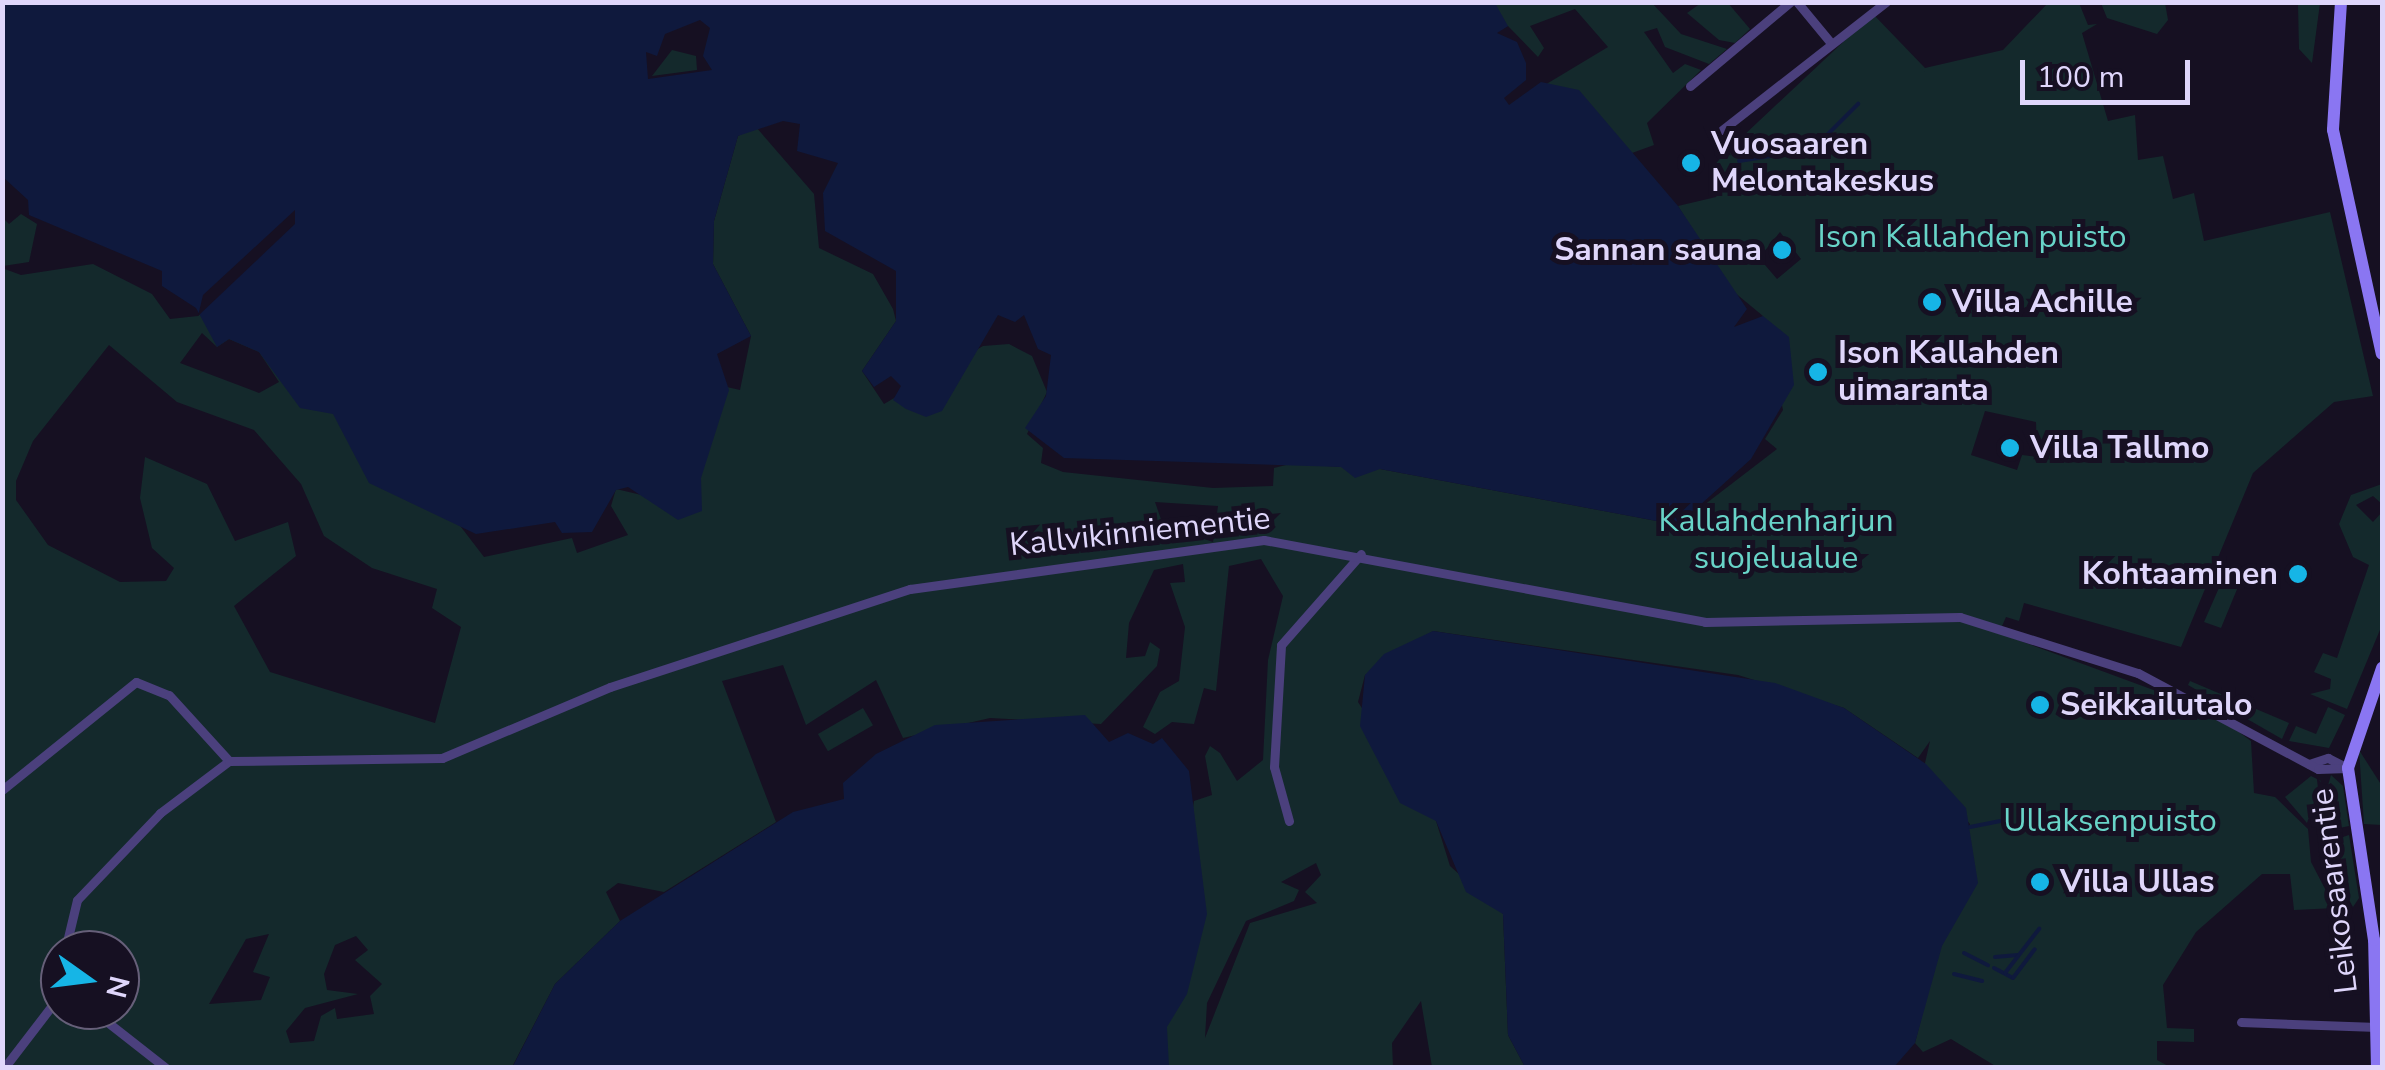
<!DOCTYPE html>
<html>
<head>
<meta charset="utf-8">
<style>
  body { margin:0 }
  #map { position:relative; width:2385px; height:1070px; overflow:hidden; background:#161022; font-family:"Nunito Sans",sans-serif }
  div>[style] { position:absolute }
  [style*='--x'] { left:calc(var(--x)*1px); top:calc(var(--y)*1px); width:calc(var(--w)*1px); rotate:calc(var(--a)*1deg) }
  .green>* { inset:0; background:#14292c; transform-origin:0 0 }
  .water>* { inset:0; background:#0f193d }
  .pier>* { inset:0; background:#161022 }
  .stream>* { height:4px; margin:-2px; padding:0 2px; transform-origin:2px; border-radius:2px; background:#0f193d }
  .street>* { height:9px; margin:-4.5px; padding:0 4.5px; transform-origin:4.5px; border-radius:4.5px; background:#4b407d }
  .secondary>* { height:12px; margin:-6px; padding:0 6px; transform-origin:6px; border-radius:6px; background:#8a76f2 }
  .dots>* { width:28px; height:28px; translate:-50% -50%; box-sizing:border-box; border:5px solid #161022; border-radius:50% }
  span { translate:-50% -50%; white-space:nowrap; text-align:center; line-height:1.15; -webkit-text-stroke:10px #161022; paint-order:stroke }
  .poi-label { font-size:32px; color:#dfd6fb; font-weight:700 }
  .left { translate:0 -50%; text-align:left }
  .right { translate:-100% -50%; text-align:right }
  .park-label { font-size:32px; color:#68d4c8 }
  .street-label { font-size:32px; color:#dfd6fb }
  .frame { position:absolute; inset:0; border:5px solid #dfd6fb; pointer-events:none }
  .north { position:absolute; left:40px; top:930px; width:100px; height:100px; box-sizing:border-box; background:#161022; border:2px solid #665f79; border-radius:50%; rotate:104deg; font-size:28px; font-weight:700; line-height:40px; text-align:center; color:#dfd6fb }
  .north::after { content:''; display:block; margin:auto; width:35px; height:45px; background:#16b5e6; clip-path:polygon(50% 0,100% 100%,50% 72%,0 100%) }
  .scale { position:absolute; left:2020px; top:60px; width:170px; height:45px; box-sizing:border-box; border:5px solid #dfd6fb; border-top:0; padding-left:12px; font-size:30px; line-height:35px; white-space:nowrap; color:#dfd6fb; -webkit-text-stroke:8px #161022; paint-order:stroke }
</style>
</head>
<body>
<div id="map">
  <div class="green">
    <i style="clip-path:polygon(1440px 3px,1652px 3px,1681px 34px,1727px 49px,1709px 64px,1665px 47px,1657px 28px,1644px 32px,1673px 73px,1685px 64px,1701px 70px,1647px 123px,1654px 145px,1632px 153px,1510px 106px,1608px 47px,1575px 9px,1530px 26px,1544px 48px,1538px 57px,1508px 26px,1496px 32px)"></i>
    <i style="clip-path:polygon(1701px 3px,1728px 3px,1750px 29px,1735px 43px,1719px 40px,1687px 13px)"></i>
    <i style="clip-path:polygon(evenodd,2048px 3px,2079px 3px,2088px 25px,2097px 24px,2082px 33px,2108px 121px,2135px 115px,2138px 160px,2163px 156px,2173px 199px,2194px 193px,2204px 241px,2330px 212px,2373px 396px,2334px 402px,2253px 473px,2181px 647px,2024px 603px,2019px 621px,2006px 617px,1999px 633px,2186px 702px,2239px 732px,2251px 741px,2254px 793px,2275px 797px,2308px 829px,2311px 862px,2335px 908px,2294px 910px,2290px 874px,2262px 874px,2196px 932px,2163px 985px,2167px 1028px,2194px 1029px,2194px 1042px,2157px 1041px,2157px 1060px,2170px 1067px,1997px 1067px,1951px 1039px,1923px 1052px,1915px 1043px,1970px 824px,1923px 772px,1930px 741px,1918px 758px,1844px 708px,1738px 675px,1433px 631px,1365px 675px,1358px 702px,1436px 821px,1450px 866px,1503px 914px,1508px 1035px,1525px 1067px,1432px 1067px,1421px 1001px,1392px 1043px,1393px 1067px,1169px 1067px,1157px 1030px,1194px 801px,1212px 795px,1205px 756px,1210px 746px,1220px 753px,1237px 781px,1263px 760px,1268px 660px,1283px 596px,1261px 559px,1229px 566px,1216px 691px,1204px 688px,1194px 724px,1172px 722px,1155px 734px,1143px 727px,1160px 692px,1179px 681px,1185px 627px,1170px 583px,1185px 582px,1183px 564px,1154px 570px,1129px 623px,1126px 658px,1145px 656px,1150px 642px,1160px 649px,1157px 666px,1101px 724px,990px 718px,903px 738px,876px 680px,806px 725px,783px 665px,722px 681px,776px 822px,664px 892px,618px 883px,606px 892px,620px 921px,555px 984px,512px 1067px,3px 1067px,2px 268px,21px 275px,93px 264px,152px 294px,170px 319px,198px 316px,257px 261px,484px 557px,572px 538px,577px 553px,628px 535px,611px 506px,616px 489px,650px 497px,718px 385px,740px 390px,751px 336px,713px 264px,714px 221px,738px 136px,756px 127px,814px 194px,819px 248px,873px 274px,893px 309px,896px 321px,862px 371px,884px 404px,983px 346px,1009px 344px,1032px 356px,1047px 392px,1027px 434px,1043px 448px,1041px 463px,1063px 472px,1213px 488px,1273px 486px,1274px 468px,1290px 464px,1380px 469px,1678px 525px,1777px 449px,1765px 439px,1783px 410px,1763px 316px,1728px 287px,1678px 206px,1716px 197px,1725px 183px,1712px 168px,1725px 153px,1873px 14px,1925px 68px,2003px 50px,2048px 3px,1780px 232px,1801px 259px,1777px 279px,1759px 258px,1780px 232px,2048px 3px,202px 333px,217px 347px,229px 339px,259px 352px,279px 382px,259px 393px,180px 363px,202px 333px,2048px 3px,109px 345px,177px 402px,254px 430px,301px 484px,324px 536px,372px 568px,437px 589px,432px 608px,461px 627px,435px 723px,270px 672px,234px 606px,296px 556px,288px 522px,235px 541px,207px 484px,145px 457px,140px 498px,152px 548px,174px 568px,166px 581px,120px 582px,48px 545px,16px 500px,16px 481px,33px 441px,109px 345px,2048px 3px,1985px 411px,2036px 422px,2037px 457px,2022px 455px,2017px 470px,1971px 455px,1985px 411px,2048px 3px,1155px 502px,1218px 506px,1213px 542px,1163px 525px,1155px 502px,2048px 3px,1316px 863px,1321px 875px,1305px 892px,1317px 903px,1250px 923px,1205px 1038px,1207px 1003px,1246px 921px,1294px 901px,1299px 890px,1281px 882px,1316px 863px,2048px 3px,269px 934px,253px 972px,270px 977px,261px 1000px,209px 1004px,246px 939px,269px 934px,2048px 3px,356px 936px,368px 950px,355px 960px,382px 984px,370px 996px,374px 1014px,337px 1019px,335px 1008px,321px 1016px,314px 1041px,290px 1043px,286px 1031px,305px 1008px,358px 994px,327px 990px,324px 974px,335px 945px,356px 936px,2048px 3px,60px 950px,120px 950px,120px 1010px,60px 1010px,60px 950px)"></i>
    <i style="clip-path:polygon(2101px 3px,2165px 3px,2168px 20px,2157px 34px,2107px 18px)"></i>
    <i style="clip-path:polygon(2298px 3px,2320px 3px,2312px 63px,2299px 49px)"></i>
    <i style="clip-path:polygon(672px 50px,696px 56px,697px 70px,652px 76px)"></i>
    <i style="clip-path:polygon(21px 214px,37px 224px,29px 262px,3px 266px,3px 218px,9px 224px)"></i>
    <i style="clip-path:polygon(2382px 484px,2382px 504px,2373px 496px,2356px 505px,2373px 522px,2382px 512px,2382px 625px,2347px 709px,2310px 694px,2330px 689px,2331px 679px,2314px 672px,2323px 653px,2337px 658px,2369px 565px,2353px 557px,2339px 524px,2351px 495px)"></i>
    <i style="clip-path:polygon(2229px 565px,2266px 581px,2262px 590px,2240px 582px,2221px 628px,2204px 622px)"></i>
    <i style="clip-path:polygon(2190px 681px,2289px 723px,2282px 739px,2188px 685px)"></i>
    <i style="clip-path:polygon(2328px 707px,2345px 715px,2329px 748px,2289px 741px,2296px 726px,2316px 734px)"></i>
    <i style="left:863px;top:708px;width:20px;height:52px;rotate:60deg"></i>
    <i style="clip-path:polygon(2359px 750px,2382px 786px,2382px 825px,2364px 824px)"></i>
    <i style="clip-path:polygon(2331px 775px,2343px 786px,2349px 826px,2325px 831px,2317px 824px)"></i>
    <i style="clip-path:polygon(2311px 776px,2321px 781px,2307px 823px,2285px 797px)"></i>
    <i style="clip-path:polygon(2349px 835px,2359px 898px,2353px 907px,2319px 845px)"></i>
  </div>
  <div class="water">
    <i style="clip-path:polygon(evenodd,2px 3px,1495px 3px,1508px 26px,1497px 33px,1517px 42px,1526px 63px,1526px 80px,1504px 98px,1509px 105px,1541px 82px,1579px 90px,1678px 206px,1747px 309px,1734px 327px,1763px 316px,1789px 337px,1794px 385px,1751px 459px,1678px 525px,1380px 469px,1355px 478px,1341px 467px,1064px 458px,1025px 428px,1046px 396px,1051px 355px,1038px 349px,1024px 315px,1015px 322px,998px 315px,942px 411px,926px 417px,906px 409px,893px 400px,901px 386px,891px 376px,874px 387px,862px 371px,896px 321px,896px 271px,825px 231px,823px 193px,838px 163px,797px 151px,800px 124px,783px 121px,738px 136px,714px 221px,713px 264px,751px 336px,717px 354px,729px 390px,701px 478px,702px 511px,678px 520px,628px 487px,616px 490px,592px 532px,562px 533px,555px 522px,476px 534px,369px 483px,333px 414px,300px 408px,259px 352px,229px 339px,217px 347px,196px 308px,162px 286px,162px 271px,29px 215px,28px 200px,3px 177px,2px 3px,700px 20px,710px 28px,703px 56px,712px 70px,648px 79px,646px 52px,657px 56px,665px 34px,700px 20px)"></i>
    <i style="clip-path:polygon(1433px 631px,1775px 683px,1844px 708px,1926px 764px,1966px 808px,1978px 883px,1942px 946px,1915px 1043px,1894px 1067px,1525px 1067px,1508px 1035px,1503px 914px,1466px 892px,1436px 821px,1400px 803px,1360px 726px,1365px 675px,1384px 654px)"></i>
    <i style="clip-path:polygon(1085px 715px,1109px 742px,1128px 733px,1153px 744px,1162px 738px,1189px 771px,1207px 914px,1187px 994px,1167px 1027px,1169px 1067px,512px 1068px,555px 984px,620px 921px,793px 812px,844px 799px,843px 783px,876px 754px,935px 725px)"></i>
  </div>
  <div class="pier">
    <i style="clip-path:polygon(295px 210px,295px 224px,198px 316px,203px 295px)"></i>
  </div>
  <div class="stream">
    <i style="--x:1739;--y:161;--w:75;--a:-9.2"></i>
    <i style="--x:1813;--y:149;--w:64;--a:-45"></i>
    <i style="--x:1970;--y:827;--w:31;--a:-11"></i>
    <i style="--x:1964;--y:953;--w:27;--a:27"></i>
    <i style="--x:1995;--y:957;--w:23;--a:-5"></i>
    <i style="--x:1994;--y:968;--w:21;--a:28"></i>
    <i style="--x:2013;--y:978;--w:36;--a:-53"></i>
    <i style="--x:2005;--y:973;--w:56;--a:-52.3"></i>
    <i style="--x:1954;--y:974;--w:29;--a:14"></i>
  </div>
  <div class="street">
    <i style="--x:1797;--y:2;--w:53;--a:50.3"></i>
    <i style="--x:1690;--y:86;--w:131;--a:-40"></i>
    <i style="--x:1722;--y:130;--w:208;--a:-38"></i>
    <i style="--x:2309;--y:764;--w:20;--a:-18"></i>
    <i style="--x:2328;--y:758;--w:22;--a:27"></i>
    <i style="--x:2;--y:790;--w:172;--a:-38.9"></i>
    <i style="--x:136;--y:682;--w:35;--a:22"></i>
    <i style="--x:169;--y:695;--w:89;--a:47.7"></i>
    <i style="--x:1289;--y:821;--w:56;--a:-105.5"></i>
    <i style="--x:1274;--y:767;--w:122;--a:-86.7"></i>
    <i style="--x:1281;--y:645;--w:121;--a:-48.7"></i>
    <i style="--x:65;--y:950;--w:51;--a:-76.5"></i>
    <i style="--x:77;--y:900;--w:120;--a:-46.3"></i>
    <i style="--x:160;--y:813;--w:86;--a:-37"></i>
    <i style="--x:229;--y:761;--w:213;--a:-0.8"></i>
    <i style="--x:442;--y:758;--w:182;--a:-22.9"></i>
    <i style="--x:610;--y:687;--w:316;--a:-18.1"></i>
    <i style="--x:910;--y:589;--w:357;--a:-7.9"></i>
    <i style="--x:1264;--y:540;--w:449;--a:10.5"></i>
    <i style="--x:1705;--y:622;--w:255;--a:-1.1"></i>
    <i style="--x:1960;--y:617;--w:187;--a:17.5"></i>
    <i style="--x:2138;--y:673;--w:204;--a:28.1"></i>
    <i style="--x:2318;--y:769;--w:30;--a:-2"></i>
    <i style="--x:92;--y:1010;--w:94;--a:38.1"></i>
    <i style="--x:2241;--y:1022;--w:136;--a:2.1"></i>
    <i style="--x:4;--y:1068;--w:92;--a:-52.5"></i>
  </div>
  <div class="secondary">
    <i style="--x:2341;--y:2;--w:128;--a:93.6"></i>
    <i style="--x:2333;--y:130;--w:229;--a:77.7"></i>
    <i style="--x:2377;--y:1068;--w:128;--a:-91.3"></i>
    <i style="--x:2374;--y:940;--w:174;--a:-98.6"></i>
    <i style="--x:2348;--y:768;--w:106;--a:-71.2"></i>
  </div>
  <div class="dots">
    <i style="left:1691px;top:163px;background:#16b5e6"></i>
    <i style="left:1782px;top:250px;background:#16b5e6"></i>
    <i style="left:1932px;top:302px;background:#16b5e6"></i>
    <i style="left:1818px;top:372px;background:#16b5e6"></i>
    <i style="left:2010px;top:448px;background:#16b5e6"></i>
    <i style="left:2298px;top:574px;background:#16b5e6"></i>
    <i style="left:2040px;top:705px;background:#16b5e6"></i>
    <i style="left:2040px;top:882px;background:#16b5e6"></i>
  </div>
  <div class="poi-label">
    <span class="left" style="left:1711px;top:163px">Vuosaaren<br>Melontakeskus</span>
    <span class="right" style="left:1762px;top:250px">Sannan sauna</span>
    <span class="left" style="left:1952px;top:302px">Villa Achille</span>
    <span class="left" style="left:1838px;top:372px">Ison Kallahden<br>uimaranta</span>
    <span class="left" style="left:2030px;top:448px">Villa Tallmo</span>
    <span class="right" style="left:2278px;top:574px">Kohtaaminen</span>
    <span class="left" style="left:2060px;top:705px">Seikkailutalo</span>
    <span class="left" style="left:2060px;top:882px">Villa Ullas</span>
  </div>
  <div class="park-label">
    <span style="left:1972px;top:237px">Ison Kallahden puisto</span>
    <span style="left:1776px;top:540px">Kallahdenharjun<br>suojelualue</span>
    <span style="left:2110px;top:821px">Ullaksenpuisto</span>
  </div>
  <div class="street-label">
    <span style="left:1140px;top:532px;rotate:-6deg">Kallvikinniementie</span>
    <span style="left:2335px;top:891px;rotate:-97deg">Leikosaarentie</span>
  </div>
  <div class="frame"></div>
  <div class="north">N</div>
  <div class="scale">100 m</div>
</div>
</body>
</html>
